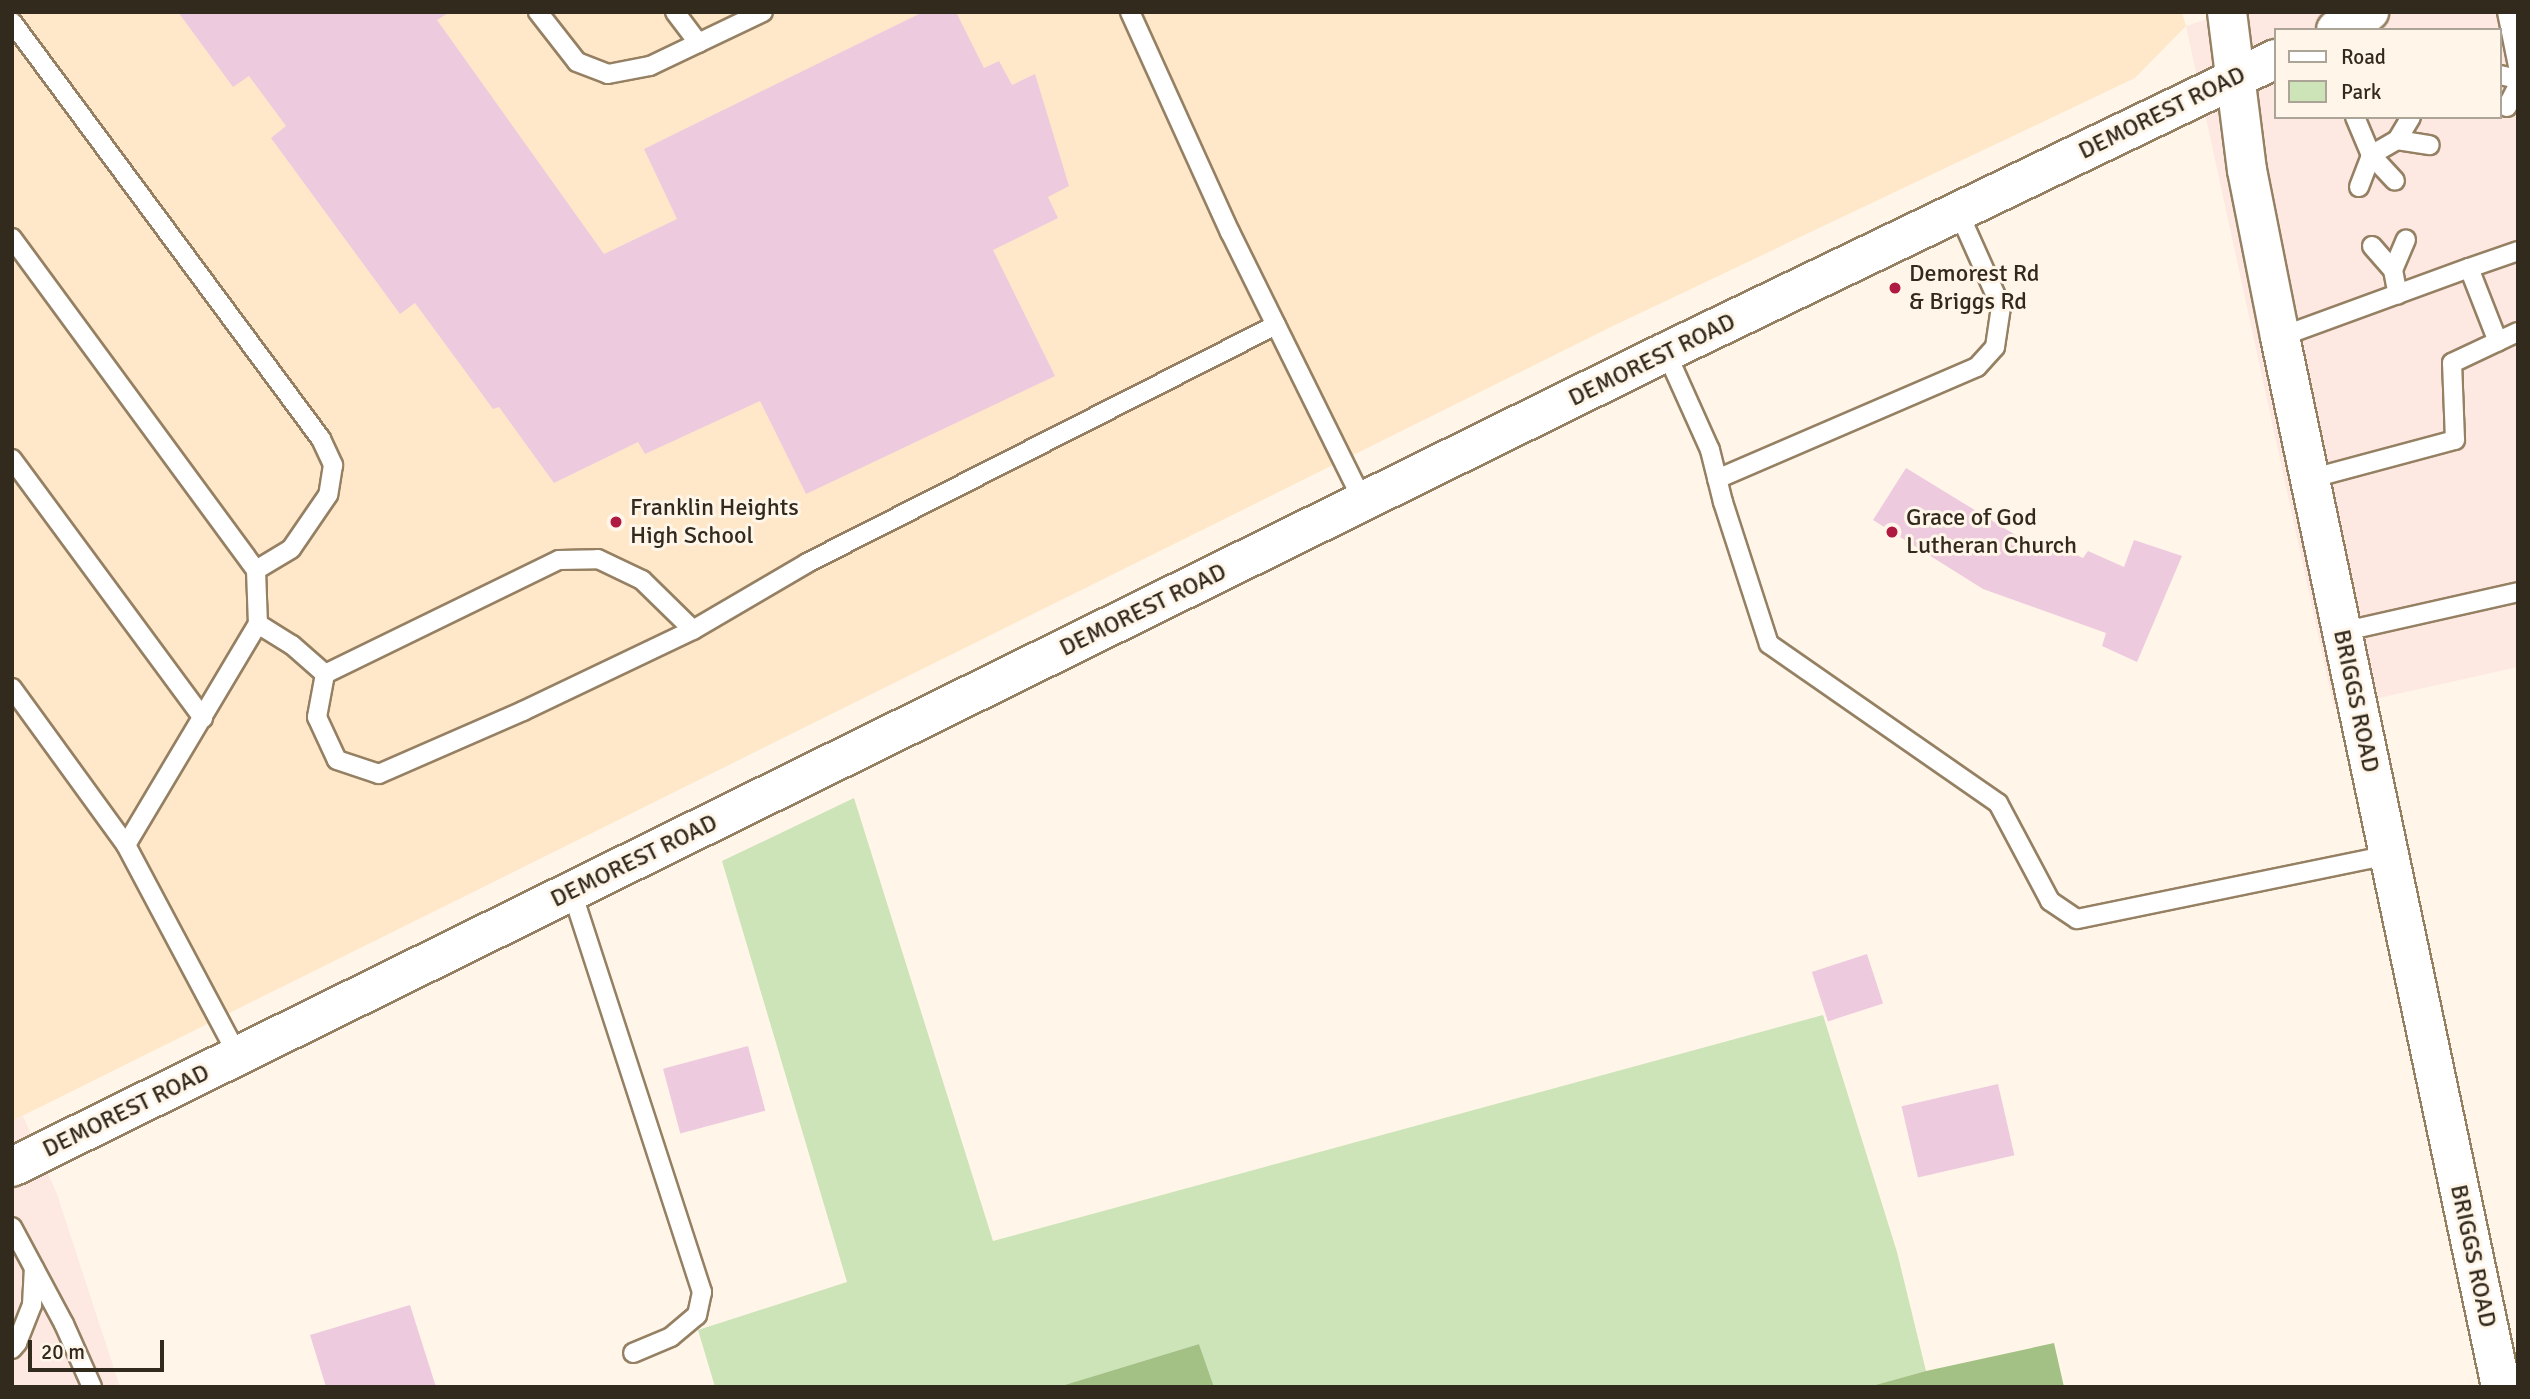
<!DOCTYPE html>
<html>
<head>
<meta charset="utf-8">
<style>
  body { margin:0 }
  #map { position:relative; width:2530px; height:1399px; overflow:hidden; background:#fff6e9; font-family:Signika,sans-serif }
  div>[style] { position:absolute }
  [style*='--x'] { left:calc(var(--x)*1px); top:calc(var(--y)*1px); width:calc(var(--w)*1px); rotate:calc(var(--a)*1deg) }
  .commercial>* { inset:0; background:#fde8e2 }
  .built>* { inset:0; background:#ffe8ca }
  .green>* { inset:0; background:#cde3b8 }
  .forest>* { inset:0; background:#a3c185 }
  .building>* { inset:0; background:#eecadf; transform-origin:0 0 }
  .roads { filter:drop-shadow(2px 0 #958063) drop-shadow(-2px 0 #958063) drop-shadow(0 2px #958063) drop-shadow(0 -2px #958063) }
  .service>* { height:18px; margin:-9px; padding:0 9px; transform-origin:9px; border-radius:9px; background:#fff }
  .tertiary>* { height:38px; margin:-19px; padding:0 19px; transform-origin:19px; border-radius:19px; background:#fff }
  .dots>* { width:19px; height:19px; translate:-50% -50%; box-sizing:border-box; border:4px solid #fff6e9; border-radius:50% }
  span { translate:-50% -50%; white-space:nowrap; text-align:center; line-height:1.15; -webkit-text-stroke:6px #fff6e9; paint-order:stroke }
  .street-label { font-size:24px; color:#332a1e }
  .poi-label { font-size:24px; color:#332a1e }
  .left { translate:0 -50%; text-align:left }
  .frame { position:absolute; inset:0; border:14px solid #332a1e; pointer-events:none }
  .legend { position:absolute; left:2274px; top:28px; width:228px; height:91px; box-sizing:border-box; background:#fff6e9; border:2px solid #ada498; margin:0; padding:9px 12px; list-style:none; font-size:21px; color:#332a1e }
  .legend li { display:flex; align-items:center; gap:14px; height:35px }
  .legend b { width:35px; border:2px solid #ada498 }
  .scale { position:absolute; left:28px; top:1340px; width:136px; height:32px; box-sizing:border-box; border:4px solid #332a1e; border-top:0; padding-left:9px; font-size:21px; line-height:24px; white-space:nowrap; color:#332a1e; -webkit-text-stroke:5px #fff6e9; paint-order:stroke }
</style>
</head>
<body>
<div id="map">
  <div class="commercial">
    <i style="clip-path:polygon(evenodd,2229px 12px,2518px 12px,2518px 667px,2334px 708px,2186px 26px,2229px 12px,2276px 30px,2500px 30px,2500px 117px,2276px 117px,2276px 30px)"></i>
    <i style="clip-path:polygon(23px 1116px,57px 1194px,120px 1387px,12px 1387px,12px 1121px)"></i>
  </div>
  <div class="built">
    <i style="clip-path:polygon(12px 12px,2182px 12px,2186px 26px,2135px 78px,1613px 326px,12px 1121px)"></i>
  </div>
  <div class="green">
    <i style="clip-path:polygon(854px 798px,993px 1241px,1823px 1015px,1897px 1252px,1926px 1371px,1868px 1387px,1214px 1387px,1199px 1344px,1058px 1387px,715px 1387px,698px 1330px,847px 1282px,722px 861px)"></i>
  </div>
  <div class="forest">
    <i style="clip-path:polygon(2054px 1343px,2064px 1387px,1868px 1387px,1926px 1371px)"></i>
    <i style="clip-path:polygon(1199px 1344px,1214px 1387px,1058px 1387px)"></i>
  </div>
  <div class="building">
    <i style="clip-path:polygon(178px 12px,450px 12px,437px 20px,604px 254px,677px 219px,644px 149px,923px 12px,956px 12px,984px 68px,999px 61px,1012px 85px,1035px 74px,1069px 186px,1048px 197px,1058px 218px,993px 250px,1055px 376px,806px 494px,760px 401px,645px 454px,638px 442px,554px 483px,499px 407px,493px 409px,415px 303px,400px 314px,271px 138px,286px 126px,249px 76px,233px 87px)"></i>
    <i style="clip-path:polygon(1906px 468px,2014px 534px,2056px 553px,2059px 547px,2083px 558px,2088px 551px,2124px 567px,2134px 540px,2182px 556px,2137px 662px,2102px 646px,2106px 633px,1983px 589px,1873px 520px)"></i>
    <i style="left:1867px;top:954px;width:52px;height:58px;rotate:72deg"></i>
    <i style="left:748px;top:1046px;width:67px;height:88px;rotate:75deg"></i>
    <i style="left:1998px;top:1084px;width:73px;height:99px;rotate:77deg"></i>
    <i style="clip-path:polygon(410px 1305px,436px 1387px,326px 1387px,310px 1335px)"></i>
  </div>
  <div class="roads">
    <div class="service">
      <i style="--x:538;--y:12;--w:63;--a:52"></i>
      <i style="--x:577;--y:62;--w:33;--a:21"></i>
      <i style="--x:608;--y:74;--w:43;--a:-10.8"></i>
      <i style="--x:650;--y:66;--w:125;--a:-25.5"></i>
      <i style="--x:675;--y:12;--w:39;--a:53"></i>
      <i style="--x:1130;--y:12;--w:242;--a:65.6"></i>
      <i style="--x:1230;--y:232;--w:300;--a:63.7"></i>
      <i style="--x:2507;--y:12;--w:55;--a:78.5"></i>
      <i style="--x:12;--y:22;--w:519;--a:53.46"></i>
      <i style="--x:321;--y:439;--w:29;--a:65"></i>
      <i style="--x:333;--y:465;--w:30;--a:99"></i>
      <i style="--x:328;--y:495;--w:65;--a:124.4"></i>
      <i style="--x:291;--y:549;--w:41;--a:149"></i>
      <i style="--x:2500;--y:75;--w:18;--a:13"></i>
      <i style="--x:2507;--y:107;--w:25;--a:-63"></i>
      <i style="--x:2355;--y:117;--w:41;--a:67.2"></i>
      <i style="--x:2371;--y:155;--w:35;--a:47"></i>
      <i style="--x:2411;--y:117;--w:27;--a:121"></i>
      <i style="--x:2397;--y:140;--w:33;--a:9"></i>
      <i style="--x:2359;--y:187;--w:34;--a:-69"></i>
      <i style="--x:2371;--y:155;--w:30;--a:-30"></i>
      <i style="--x:12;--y:238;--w:412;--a:53.7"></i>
      <i style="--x:256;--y:570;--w:54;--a:87.9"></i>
      <i style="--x:2372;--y:246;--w:32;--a:49"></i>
      <i style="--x:2393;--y:270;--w:25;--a:79"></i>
      <i style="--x:2469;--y:268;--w:52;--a:-19.1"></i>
      <i style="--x:2393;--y:270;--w:33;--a:-67"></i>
      <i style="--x:2280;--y:337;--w:201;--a:-20.1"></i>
      <i style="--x:2469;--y:268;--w:79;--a:68.6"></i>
      <i style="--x:1666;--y:352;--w:107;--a:65.8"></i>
      <i style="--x:1710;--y:450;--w:54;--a:76"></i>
      <i style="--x:1723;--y:502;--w:149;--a:72.1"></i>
      <i style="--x:1769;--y:644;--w:279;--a:34.8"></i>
      <i style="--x:1998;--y:803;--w:111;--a:62"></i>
      <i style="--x:2050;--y:901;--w:32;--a:34"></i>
      <i style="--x:2077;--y:919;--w:318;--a:-11.6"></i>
      <i style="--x:12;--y:459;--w:322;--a:53.6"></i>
      <i style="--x:1717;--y:479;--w:283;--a:-23.3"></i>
      <i style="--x:1977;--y:367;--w:27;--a:-48"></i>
      <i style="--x:1995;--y:347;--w:40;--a:-81.5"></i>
      <i style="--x:2001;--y:307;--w:105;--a:-114.1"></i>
      <i style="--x:2309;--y:479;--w:151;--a:-15"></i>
      <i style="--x:2455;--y:440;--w:77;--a:-92.2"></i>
      <i style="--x:2452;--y:363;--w:73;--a:-25.2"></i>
      <i style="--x:2341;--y:632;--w:181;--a:-12.7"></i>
      <i style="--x:325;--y:674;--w:260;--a:-26"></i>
      <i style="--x:559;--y:560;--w:39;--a:-1"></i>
      <i style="--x:598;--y:559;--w:49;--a:25.5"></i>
      <i style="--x:642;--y:580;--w:71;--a:44.4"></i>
      <i style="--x:12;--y:688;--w:194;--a:54"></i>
      <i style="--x:126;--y:845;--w:239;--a:62"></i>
      <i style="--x:126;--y:845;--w:257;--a:-59.2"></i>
      <i style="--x:258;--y:624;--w:40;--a:32"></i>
      <i style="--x:292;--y:645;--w:44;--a:41.3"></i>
      <i style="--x:325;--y:674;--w:44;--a:100.5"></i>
      <i style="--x:317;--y:717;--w:47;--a:65.1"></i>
      <i style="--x:337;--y:760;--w:44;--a:18.4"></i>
      <i style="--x:379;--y:774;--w:157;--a:-23.6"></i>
      <i style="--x:523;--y:711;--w:188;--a:-25.5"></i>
      <i style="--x:693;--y:630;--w:132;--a:-30.4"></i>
      <i style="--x:807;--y:563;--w:526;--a:-26.91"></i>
      <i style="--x:572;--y:892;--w:421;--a:72"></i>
      <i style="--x:702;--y:1292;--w:24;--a:102"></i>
      <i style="--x:697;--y:1315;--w:34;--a:140"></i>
      <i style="--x:671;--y:1337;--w:41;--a:157.2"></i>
      <i style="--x:12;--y:1227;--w:110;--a:61.8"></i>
      <i style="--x:64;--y:1324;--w:69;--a:66"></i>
      <i style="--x:12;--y:1349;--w:8;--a:-50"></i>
      <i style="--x:17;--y:1343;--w:41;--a:-68.5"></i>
      <i style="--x:32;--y:1305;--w:37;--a:-87"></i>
    </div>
    <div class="tertiary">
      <i style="--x:2227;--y:12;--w:159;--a:82.8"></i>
      <i style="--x:2247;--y:170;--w:170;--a:78.8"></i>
      <i style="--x:2280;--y:337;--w:1073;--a:78.11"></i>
      <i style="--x:2336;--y:30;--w:38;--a:-29"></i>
      <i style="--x:12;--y:1167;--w:1844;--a:-26.23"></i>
      <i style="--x:1666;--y:352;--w:677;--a:-25.66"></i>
    </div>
  </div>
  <div class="dots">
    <i style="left:1895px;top:288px;background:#ae1a42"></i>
    <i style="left:616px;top:522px;background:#ae1a42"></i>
    <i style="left:1892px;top:532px;background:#ae1a42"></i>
  </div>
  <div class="street-label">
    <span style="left:2162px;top:113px;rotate:-26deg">DEMOREST ROAD</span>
    <span style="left:1652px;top:360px;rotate:-26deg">DEMOREST ROAD</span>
    <span style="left:1143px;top:610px;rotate:-26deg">DEMOREST ROAD</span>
    <span style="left:2356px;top:701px;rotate:78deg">BRIGGS ROAD</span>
    <span style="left:634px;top:861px;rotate:-26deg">DEMOREST ROAD</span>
    <span style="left:126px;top:1111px;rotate:-26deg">DEMOREST ROAD</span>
    <span style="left:2473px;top:1256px;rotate:78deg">BRIGGS ROAD</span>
  </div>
  <div class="poi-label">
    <span class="left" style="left:1909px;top:288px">Demorest Rd<br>&amp; Briggs Rd</span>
    <span class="left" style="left:630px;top:522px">Franklin Heights<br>High School</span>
    <span class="left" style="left:1906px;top:532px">Grace of God<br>Lutheran Church</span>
  </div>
  <div class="frame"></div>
  <ul class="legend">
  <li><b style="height:9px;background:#fff"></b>Road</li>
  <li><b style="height:19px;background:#cde3b8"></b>Park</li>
  </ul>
  <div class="scale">20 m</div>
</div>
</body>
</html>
